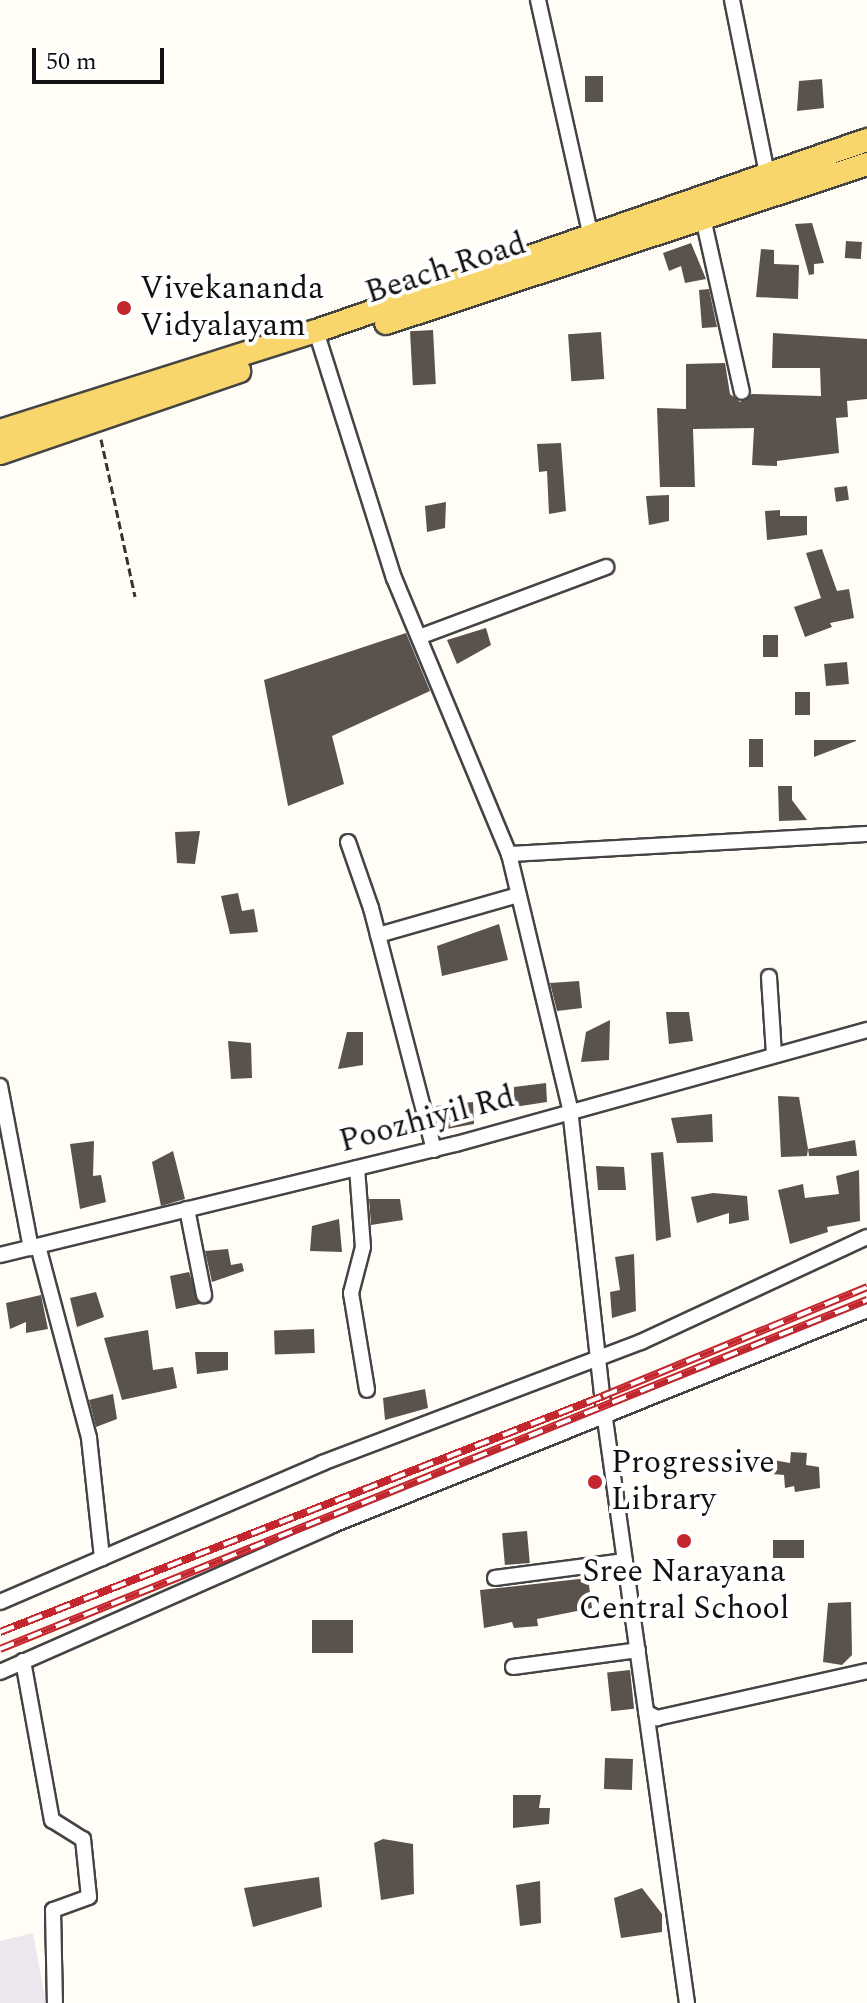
<!DOCTYPE html>
<html>
<head>
<meta charset="utf-8">
<style>
  body { margin:0 }
  #map { position:relative; width:867px; height:2003px; overflow:hidden; background:#fffdf5; font-family:Spectral,serif }
  div>[style] { position:absolute }
  [style*='--x'] { left:calc(var(--x)*1px); top:calc(var(--y)*1px); width:calc(var(--w)*1px); rotate:calc(var(--a)*1deg) }
  .industrial>* { inset:0; background:#eee6ef }
  .building>* { inset:0; background:#5a524d; transform-origin:0 0 }
  .path>* { height:3px; margin-top:-1.5px; transform-origin:0; background:repeating-linear-gradient(90deg,#333 0 8px,transparent 0 12px) }
  .roads { filter:drop-shadow(2px 0 #444) drop-shadow(-2px 0 #444) drop-shadow(0 2px #444) drop-shadow(0 -2px #444) }
  .minor>* { height:14px; margin:-7px; padding:0 7px; transform-origin:7px; border-radius:7px; background:#fff }
  .primary>* { height:22px; margin:-11px; padding:0 11px; transform-origin:11px; border-radius:11px; background:#f9d66b }
  .rail>* { height:8px; margin-top:-4px; transform-origin:0; background:repeating-linear-gradient(90deg,#fff 0 15px,#c4262e 0 30px); box-sizing:border-box; border-block:2px solid #c4262e }
  .dots>* { width:22px; height:22px; translate:-50% -50%; box-sizing:border-box; border:4px solid #fff; border-radius:50% }
  span { translate:-50% -50%; white-space:nowrap; text-align:center; line-height:1.15; -webkit-text-stroke:8px #fff; paint-order:stroke }
  .street-label { font-size:32px; color:#111 }
  .poi-label { font-size:32px; color:#111 }
  .left { translate:0 -50%; text-align:left }
  .scale { position:absolute; left:32px; top:48px; width:132px; height:36px; box-sizing:border-box; border:4px solid #111; border-top:0; padding-left:10px; font-size:24px; line-height:28px; white-space:nowrap; color:#111; -webkit-text-stroke:6px #fff; paint-order:stroke }
</style>
</head>
<body>
<div id="map">
  <div class="industrial">
    <i style="clip-path:polygon(33px 1933px,46px 2003px,0 2003px,0 1941px)"></i>
  </div>
  <div class="building">
    <i style="left:585px;top:76px;width:18px;height:26px"></i>
    <i style="clip-path:polygon(822px 79px,824px 108px,797px 111px,799px 81px)"></i>
    <i style="clip-path:polygon(812px 223px,824px 263px,814px 264px,814px 274px,809px 275px,795px 224px)"></i>
    <i style="left:846px;top:241px;width:16px;height:17px;rotate:4deg"></i>
    <i style="clip-path:polygon(691px 243px,706px 279px,685px 283px,681px 266px,669px 271px,663px 253px)"></i>
    <i style="clip-path:polygon(761px 249px,774px 250px,774px 264px,799px 265px,798px 299px,756px 297px)"></i>
    <i style="clip-path:polygon(709px 289px,717px 327px,702px 328px,699px 290px)"></i>
    <i style="left:433px;top:330px;width:54px;height:23px;rotate:87deg"></i>
    <i style="left:601px;top:332px;width:47px;height:33px;rotate:86deg"></i>
    <i style="clip-path:polygon(773px 333px,867px 339px,867px 399px,847px 401px,848px 417px,836px 418px,839px 453px,777px 461px,777px 466px,752px 465px,754px 428px,693px 429px,695px 487px,660px 487px,657px 408px,686px 409px,686px 364px,725px 363px,730px 394px,740px 402px,752px 394px,821px 396px,820px 368px,772px 368px)"></i>
    <i style="clip-path:polygon(561px 443px,566px 511px,549px 514px,547px 471px,539px 472px,537px 444px)"></i>
    <i style="left:847px;top:486px;width:14px;height:13px;rotate:82deg"></i>
    <i style="clip-path:polygon(669px 495px,669px 521px,649px 525px,646px 496px)"></i>
    <i style="clip-path:polygon(446px 502px,445px 528px,427px 532px,425px 506px)"></i>
    <i style="clip-path:polygon(780px 510px,780px 516px,807px 516px,807px 535px,767px 540px,765px 511px)"></i>
    <i style="clip-path:polygon(822px 549px,837px 591px,849px 589px,854px 618px,830px 623px,832px 627px,805px 637px,794px 607px,821px 598px,806px 553px)"></i>
    <i style="clip-path:polygon(486px 628px,491px 645px,457px 664px,447px 640px)"></i>
    <i style="clip-path:polygon(406px 633px,430px 691px,332px 736px,344px 784px,288px 806px,264px 680px)"></i>
    <i style="left:778px;top:635px;width:22px;height:15px;rotate:90deg"></i>
    <i style="left:847px;top:662px;width:22px;height:23px;rotate:85deg"></i>
    <i style="left:795px;top:692px;width:15px;height:23px"></i>
    <i style="left:749px;top:739px;width:14px;height:28px"></i>
    <i style="clip-path:polygon(814px 740px,856px 740px,856px 741px,814px 757px)"></i>
    <i style="clip-path:polygon(778px 786px,792px 786px,792px 800px,807px 820px,779px 821px)"></i>
    <i style="clip-path:polygon(200px 831px,195px 864px,177px 863px,175px 832px)"></i>
    <i style="clip-path:polygon(238px 893px,242px 911px,254px 909px,258px 932px,230px 934px,221px 896px)"></i>
    <i style="clip-path:polygon(499px 924px,508px 960px,442px 976px,437px 946px)"></i>
    <i style="clip-path:polygon(579px 981px,582px 1008px,557px 1011px,550px 983px)"></i>
    <i style="clip-path:polygon(666px 1012px,689px 1012px,693px 1041px,669px 1044px)"></i>
    <i style="clip-path:polygon(610px 1020px,609px 1060px,581px 1062px,586px 1032px)"></i>
    <i style="clip-path:polygon(347px 1032px,363px 1032px,363px 1065px,338px 1069px)"></i>
    <i style="clip-path:polygon(228px 1041px,251px 1043px,252px 1078px,231px 1079px)"></i>
    <i style="clip-path:polygon(546px 1083px,547px 1102px,514px 1107px,514px 1087px)"></i>
    <i style="clip-path:polygon(778px 1096px,799px 1097px,808px 1149px,855px 1140px,857px 1156px,809px 1156px,808px 1149px,807px 1156px,781px 1157px)"></i>
    <i style="clip-path:polygon(473px 1102px,474px 1124px,441px 1130px,436px 1106px)"></i>
    <i style="clip-path:polygon(712px 1114px,713px 1142px,677px 1143px,671px 1118px)"></i>
    <i style="clip-path:polygon(94px 1141px,93px 1176px,101px 1175px,106px 1202px,80px 1209px,70px 1144px)"></i>
    <i style="clip-path:polygon(173px 1151px,185px 1199px,161px 1206px,152px 1162px)"></i>
    <i style="clip-path:polygon(663px 1152px,671px 1237px,656px 1241px,651px 1153px)"></i>
    <i style="clip-path:polygon(596px 1166px,624px 1167px,626px 1190px,598px 1190px)"></i>
    <i style="clip-path:polygon(859px 1170px,860px 1221px,827px 1227px,828px 1232px,790px 1244px,778px 1190px,803px 1184px,805px 1198px,839px 1194px,836px 1176px)"></i>
    <i style="clip-path:polygon(713px 1193px,747px 1196px,749px 1220px,729px 1224px,729px 1213px,697px 1223px,691px 1197px)"></i>
    <i style="clip-path:polygon(369px 1199px,400px 1199px,403px 1220px,371px 1225px)"></i>
    <i style="clip-path:polygon(339px 1219px,342px 1252px,310px 1251px,312px 1226px)"></i>
    <i style="clip-path:polygon(228px 1249px,231px 1265px,242px 1263px,244px 1271px,212px 1282px,205px 1251px)"></i>
    <i style="clip-path:polygon(634px 1254px,636px 1311px,612px 1318px,610px 1292px,620px 1290px,615px 1257px)"></i>
    <i style="clip-path:polygon(189px 1272px,200px 1304px,176px 1309px,170px 1276px)"></i>
    <i style="clip-path:polygon(96px 1292px,104px 1317px,77px 1327px,70px 1298px)"></i>
    <i style="clip-path:polygon(41px 1295px,48px 1329px,26px 1333px,26px 1322px,10px 1329px,6px 1303px)"></i>
    <i style="left:314px;top:1329px;width:24px;height:40px;rotate:88deg"></i>
    <i style="clip-path:polygon(148px 1330px,153px 1370px,173px 1367px,177px 1388px,122px 1400px,104px 1338px)"></i>
    <i style="clip-path:polygon(195px 1352px,228px 1352px,228px 1370px,197px 1374px)"></i>
    <i style="clip-path:polygon(425px 1389px,428px 1408px,385px 1420px,383px 1398px)"></i>
    <i style="clip-path:polygon(113px 1394px,117px 1419px,96px 1427px,89px 1400px)"></i>
    <i style="clip-path:polygon(791px 1452px,807px 1453px,806px 1465px,819px 1467px,820px 1488px,795px 1492px,794px 1486px,785px 1488px,784px 1475px,772px 1474px,773px 1460px,790px 1463px)"></i>
    <i style="left:527px;top:1531px;width:32px;height:25px;rotate:85deg"></i>
    <i style="left:804px;top:1540px;width:18px;height:31px;rotate:90deg"></i>
    <i style="clip-path:polygon(588px 1578px,592px 1608px,537px 1619px,538px 1626px,514px 1628px,512px 1622px,484px 1628px,480px 1590px)"></i>
    <i style="clip-path:polygon(851px 1602px,852px 1655px,842px 1665px,823px 1662px,828px 1603px)"></i>
    <i style="left:312px;top:1620px;width:41px;height:33px"></i>
    <i style="left:630px;top:1670px;width:39px;height:23px;rotate:84deg"></i>
    <i style="left:605px;top:1758px;width:28px;height:31px;rotate:2deg"></i>
    <i style="clip-path:polygon(513px 1795px,541px 1795px,539px 1808px,550px 1808px,549px 1824px,513px 1828px)"></i>
    <i style="clip-path:polygon(383px 1839px,413px 1844px,414px 1894px,381px 1900px,374px 1843px)"></i>
    <i style="clip-path:polygon(319px 1877px,322px 1907px,253px 1927px,244px 1888px)"></i>
    <i style="clip-path:polygon(540px 1881px,541px 1923px,520px 1926px,516px 1885px)"></i>
    <i style="clip-path:polygon(642px 1888px,662px 1914px,662px 1932px,621px 1938px,614px 1898px)"></i>
  </div>
  <div class="path">
    <i style="--x:101;--y:439;--w:161;--a:77.8"></i>
  </div>
  <div class="roads">
    <div class="minor">
      <i style="--x:538;--y:0;--w:239;--a:77.4"></i>
      <i style="--x:732;--y:0;--w:177;--a:78.6"></i>
      <i style="--x:703;--y:218;--w:178;--a:77.4"></i>
      <i style="--x:316;--y:331;--w:259;--a:72.5"></i>
      <i style="--x:394;--y:578;--w:299;--a:67.4"></i>
      <i style="--x:509;--y:854;--w:262;--a:76.5"></i>
      <i style="--x:570;--y:1109;--w:312;--a:83.6"></i>
      <i style="--x:605;--y:1419;--w:590;--a:82.01"></i>
      <i style="--x:419;--y:637;--w:200;--a:-20.5"></i>
      <i style="--x:348;--y:842;--w:70;--a:70.8"></i>
      <i style="--x:371;--y:908;--w:250;--a:75.4"></i>
      <i style="--x:509;--y:854;--w:359;--a:-3.2"></i>
      <i style="--x:378;--y:935;--w:146;--a:-15.9"></i>
      <i style="--x:769;--y:977;--w:77;--a:86.3"></i>
      <i style="--x:0;--y:1086;--w:165;--a:79.2"></i>
      <i style="--x:357;--y:1168;--w:79;--a:85.7"></i>
      <i style="--x:363;--y:1247;--w:48;--a:104.6"></i>
      <i style="--x:351;--y:1293;--w:98;--a:80.6"></i>
      <i style="--x:187;--y:1209;--w:88;--a:78.8"></i>
      <i style="--x:38;--y:1246;--w:199;--a:75.1"></i>
      <i style="--x:89;--y:1438;--w:121;--a:83.8"></i>
      <i style="--x:0;--y:1255;--w:469;--a:-13.7"></i>
      <i style="--x:456;--y:1144;--w:427;--a:-15.5"></i>
      <i style="--x:495;--y:1578;--w:131;--a:-7.5"></i>
      <i style="--x:0;--y:1602;--w:351;--a:-23.3"></i>
      <i style="--x:322;--y:1463;--w:341;--a:-20.8"></i>
      <i style="--x:641;--y:1342;--w:249;--a:-24.9"></i>
      <i style="--x:23;--y:1661;--w:162;--a:79.7"></i>
      <i style="--x:52;--y:1820;--w:36;--a:32"></i>
      <i style="--x:83;--y:1839;--w:58;--a:84.1"></i>
      <i style="--x:89;--y:1897;--w:38;--a:160"></i>
      <i style="--x:53;--y:1910;--w:93;--a:88.8"></i>
      <i style="--x:513;--y:1667;--w:126;--a:-7.7"></i>
      <i style="--x:0;--y:1672;--w:359;--a:-23.8"></i>
      <i style="--x:328;--y:1527;--w:581;--a:-21.93"></i>
      <i style="--x:646;--y:1712;--w:13;--a:29"></i>
      <i style="--x:657;--y:1718;--w:215;--a:-12.6"></i>
    </div>
    <div class="primary">
      <i style="--x:386;--y:323;--w:507;--a:-18.29"></i>
      <i style="--x:0;--y:431;--w:331;--a:-17.6"></i>
      <i style="--x:316;--y:331;--w:583;--a:-19.12"></i>
      <i style="--x:0;--y:453;--w:253;--a:-18.9"></i>
    </div>
  </div>
  <div class="rail">
    <i style="--x:0;--y:1632;--w:648;--a:-21.37"></i>
    <i style="--x:603;--y:1396;--w:286;--a:-22.4"></i>
    <i style="--x:0;--y:1649;--w:935;--a:-21.93"></i>
  </div>
  <div class="dots">
    <i style="left:124px;top:308px;background:#c4262e"></i>
    <i style="left:595px;top:1482px;background:#c4262e"></i>
    <i style="left:684px;top:1541px;background:#c4262e"></i>
  </div>
  <div class="street-label">
    <span style="left:446px;top:269px;rotate:-18deg">Beach Road</span>
    <span style="left:427px;top:1120px;rotate:-15deg">Poozhiyil Rd</span>
  </div>
  <div class="poi-label">
    <span class="left" style="left:140px;top:308px">Vivekananda<br>Vidyalayam</span>
    <span class="left" style="left:611px;top:1482px">Progressive<br>Library</span>
    <span style="left:684px;top:1591px">Sree Narayana<br>Central School</span>
  </div>
  <div class="scale">50 m</div>
</div>
</body>
</html>
